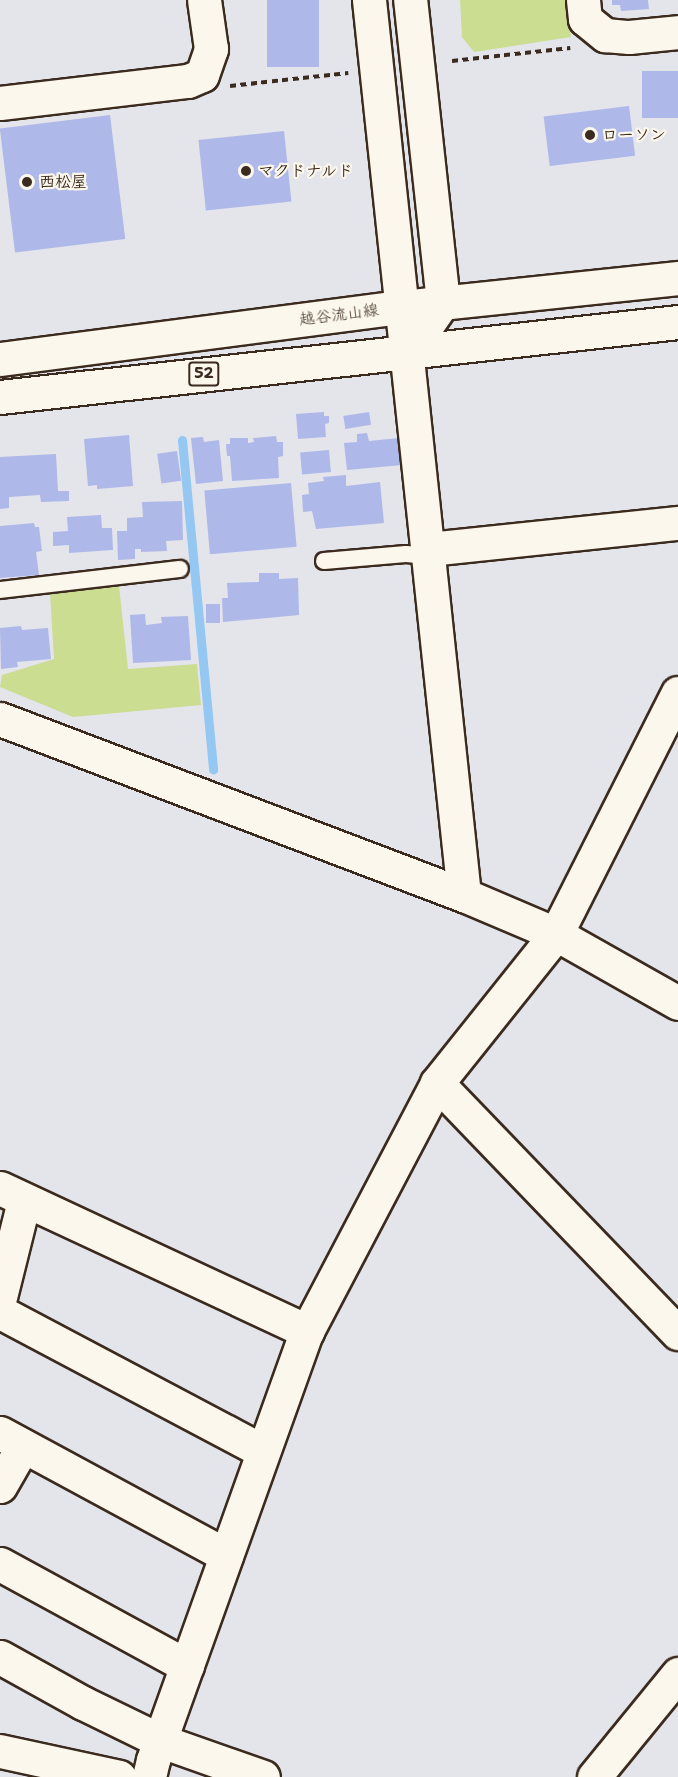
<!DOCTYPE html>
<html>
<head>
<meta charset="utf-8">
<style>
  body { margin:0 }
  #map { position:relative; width:678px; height:1777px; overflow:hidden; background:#e4e4eb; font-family:"Shantell Sans","Klee One",sans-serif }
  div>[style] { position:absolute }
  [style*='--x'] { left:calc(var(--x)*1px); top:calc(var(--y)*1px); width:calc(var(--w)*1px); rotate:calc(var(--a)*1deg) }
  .green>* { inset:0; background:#cadd91 }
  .stream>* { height:9px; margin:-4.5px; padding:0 4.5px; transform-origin:4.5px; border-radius:4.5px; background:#94c7f1 }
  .building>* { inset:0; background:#aeb8e9; transform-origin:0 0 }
  .path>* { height:4px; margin-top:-2px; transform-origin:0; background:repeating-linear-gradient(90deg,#3b2a1e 0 6px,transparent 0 10.5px) }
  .roads { filter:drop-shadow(2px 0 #3b2a1e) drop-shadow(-2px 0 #3b2a1e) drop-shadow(0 2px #3b2a1e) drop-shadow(0 -2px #3b2a1e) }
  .service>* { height:16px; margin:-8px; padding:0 8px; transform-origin:8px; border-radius:8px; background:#fbf7ec }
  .minor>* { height:33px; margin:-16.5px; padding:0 16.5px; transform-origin:16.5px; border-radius:16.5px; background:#fbf7ec }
  .tertiary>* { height:33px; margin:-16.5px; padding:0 16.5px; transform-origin:16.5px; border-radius:16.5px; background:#fbf7ec }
  .primary>* { height:33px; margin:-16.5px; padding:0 16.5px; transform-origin:16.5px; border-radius:16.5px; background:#fbf7ec }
  .dots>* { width:16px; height:16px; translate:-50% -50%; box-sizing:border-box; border:3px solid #fbf7ec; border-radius:50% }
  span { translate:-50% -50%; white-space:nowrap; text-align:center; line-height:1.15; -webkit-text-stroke:4.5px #fbf7ec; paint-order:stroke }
  .shield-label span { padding:2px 4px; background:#fbf7ec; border:2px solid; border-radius:4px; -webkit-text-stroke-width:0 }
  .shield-label { font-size:15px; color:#3b2a1e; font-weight:700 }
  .poi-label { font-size:16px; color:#3b2a1e; font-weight:700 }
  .left { translate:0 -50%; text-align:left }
  .street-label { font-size:16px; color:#3b2a1e }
</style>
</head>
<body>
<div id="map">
  <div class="green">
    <i style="clip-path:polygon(460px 0,567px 0,571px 37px,474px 52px,462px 37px)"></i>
    <i style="clip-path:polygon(119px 586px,128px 669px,197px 664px,201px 705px,73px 717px,0 687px,2px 675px,54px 659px,50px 593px)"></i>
  </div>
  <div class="stream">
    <i style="--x:182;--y:440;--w:331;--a:84.6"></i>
  </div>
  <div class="building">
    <i style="left:267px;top:0;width:52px;height:67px"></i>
    <i style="clip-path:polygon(612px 0,648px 0,649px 9px,621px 11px,620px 5px,612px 5px)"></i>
    <i style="left:678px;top:71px;width:47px;height:36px;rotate:90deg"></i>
    <i style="left:629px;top:106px;width:50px;height:86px;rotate:83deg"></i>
    <i style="left:110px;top:115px;width:125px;height:111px;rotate:83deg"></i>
    <i style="left:284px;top:131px;width:71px;height:86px;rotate:84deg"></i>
    <i style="clip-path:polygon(324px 412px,324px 416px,329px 416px,329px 423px,325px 424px,326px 437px,298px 439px,296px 414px)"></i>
    <i style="left:369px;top:412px;width:13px;height:26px;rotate:81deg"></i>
    <i style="clip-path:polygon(367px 433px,369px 441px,399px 438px,402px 465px,347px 470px,344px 443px,357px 442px,357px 434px)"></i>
    <i style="clip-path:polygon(129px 435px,133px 486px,97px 489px,97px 485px,88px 486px,84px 439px)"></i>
    <i style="clip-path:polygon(276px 436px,277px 442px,283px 442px,283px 456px,278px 457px,279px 478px,232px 481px,230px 456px,227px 456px,226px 444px,230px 444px,230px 438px,248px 438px,248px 443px,254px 442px,253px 438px)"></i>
    <i style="clip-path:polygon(203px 437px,204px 442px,219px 440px,223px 481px,196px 484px,191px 438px)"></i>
    <i style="left:329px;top:450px;width:22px;height:29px;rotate:85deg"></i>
    <i style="left:177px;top:451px;width:30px;height:20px;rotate:82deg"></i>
    <i style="clip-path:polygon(56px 454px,58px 491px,69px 491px,69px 501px,41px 502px,40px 495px,9px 497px,9px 508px,0 509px,0 457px)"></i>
    <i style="clip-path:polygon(346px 475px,346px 486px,380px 482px,384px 523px,316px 529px,312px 511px,303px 512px,302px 495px,309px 494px,308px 483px,324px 481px,323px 477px)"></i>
    <i style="left:291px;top:483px;width:64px;height:87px;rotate:85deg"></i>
    <i style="clip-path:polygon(182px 501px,183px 540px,166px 541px,167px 551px,141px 552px,141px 549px,135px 549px,135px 559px,118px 560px,117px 531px,127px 531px,127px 518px,143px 517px,142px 502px)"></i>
    <i style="clip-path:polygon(101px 515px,102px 528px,112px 528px,113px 550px,69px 553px,69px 545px,53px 546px,53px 532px,68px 531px,67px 517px)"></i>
    <i style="clip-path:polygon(34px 523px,35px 527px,39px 527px,42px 551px,36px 552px,39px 575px,0 578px,0 526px)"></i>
    <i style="clip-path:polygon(259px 573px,279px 573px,279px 579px,298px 578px,299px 615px,223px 622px,222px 598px,228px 598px,227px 583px,259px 582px)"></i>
    <i style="left:206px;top:604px;width:14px;height:19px"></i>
    <i style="clip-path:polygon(145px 614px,146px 625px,162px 623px,161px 617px,188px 616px,191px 660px,133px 663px,130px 615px)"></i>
    <i style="clip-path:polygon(21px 626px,22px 630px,48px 628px,51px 659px,17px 662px,18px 667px,1px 669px,0 628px)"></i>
  </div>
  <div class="path">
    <i style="--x:452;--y:61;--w:119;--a:-6.3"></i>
    <i style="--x:230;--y:86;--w:119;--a:-6.3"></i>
  </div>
  <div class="roads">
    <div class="service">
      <i style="--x:324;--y:561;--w:82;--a:-4.9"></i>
      <i style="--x:406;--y:554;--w:23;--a:5"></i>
      <i style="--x:0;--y:590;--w:181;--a:-6.7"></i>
    </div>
    <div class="minor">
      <i style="--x:583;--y:0;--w:19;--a:84"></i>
      <i style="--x:585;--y:19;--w:26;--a:39"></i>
      <i style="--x:605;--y:35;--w:24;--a:5"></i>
      <i style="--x:629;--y:37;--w:49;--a:-5.8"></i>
      <i style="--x:0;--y:103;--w:189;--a:-6.7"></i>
      <i style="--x:188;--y:81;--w:15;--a:-23"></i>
      <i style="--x:202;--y:75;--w:28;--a:-71"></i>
      <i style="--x:211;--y:49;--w:49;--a:-98.1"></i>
      <i style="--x:429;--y:549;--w:250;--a:-6"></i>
      <i style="--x:0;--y:719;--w:496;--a:20.8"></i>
      <i style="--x:464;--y:895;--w:100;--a:23"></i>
      <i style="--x:556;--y:934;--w:140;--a:29.5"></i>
      <i style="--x:437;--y:1083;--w:347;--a:46.1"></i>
      <i style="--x:0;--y:1188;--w:339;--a:25"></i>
      <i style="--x:0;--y:1297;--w:99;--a:-76"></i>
      <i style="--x:0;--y:1312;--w:297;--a:27.9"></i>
      <i style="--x:0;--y:1433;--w:257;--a:28.4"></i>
      <i style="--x:0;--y:1486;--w:46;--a:-60.1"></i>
      <i style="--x:0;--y:1564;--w:213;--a:28.6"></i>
      <i style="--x:0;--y:1657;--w:95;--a:29"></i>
      <i style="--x:83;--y:1703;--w:87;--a:26"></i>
      <i style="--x:161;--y:1741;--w:108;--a:19.4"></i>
      <i style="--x:0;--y:1751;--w:122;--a:12.3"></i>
      <i style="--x:149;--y:1777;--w:17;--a:-77"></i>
      <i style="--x:153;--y:1760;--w:456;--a:-70.3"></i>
      <i style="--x:307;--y:1331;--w:280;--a:-62.3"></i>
      <i style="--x:437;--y:1083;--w:191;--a:-51.4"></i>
      <i style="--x:556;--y:934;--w:270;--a:-63.2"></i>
      <i style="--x:594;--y:1777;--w:133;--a:-50.8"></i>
    </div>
    <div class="tertiary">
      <i style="--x:369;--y:0;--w:900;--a:83.94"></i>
      <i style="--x:408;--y:352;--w:61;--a:-55"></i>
      <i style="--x:443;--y:302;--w:304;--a:-96.2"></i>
    </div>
    <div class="primary">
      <i style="--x:0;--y:359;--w:405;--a:-7.4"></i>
      <i style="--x:402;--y:307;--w:278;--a:-6"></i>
      <i style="--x:0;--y:397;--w:682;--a:-6.31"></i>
    </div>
  </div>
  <div class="dots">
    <i style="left:590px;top:135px;background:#3b2a1e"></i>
    <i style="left:246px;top:171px;background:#3b2a1e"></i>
    <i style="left:27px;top:182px;background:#3b2a1e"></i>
  </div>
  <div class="shield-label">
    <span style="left:204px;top:374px">52</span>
  </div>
  <div class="poi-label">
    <span class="left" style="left:602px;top:135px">ローソン</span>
    <span class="left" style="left:258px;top:171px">マクドナルド</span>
    <span class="left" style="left:39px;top:182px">西松屋</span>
  </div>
  <div class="street-label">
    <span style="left:339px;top:315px;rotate:-7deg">越谷流山線</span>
  </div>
</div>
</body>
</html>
